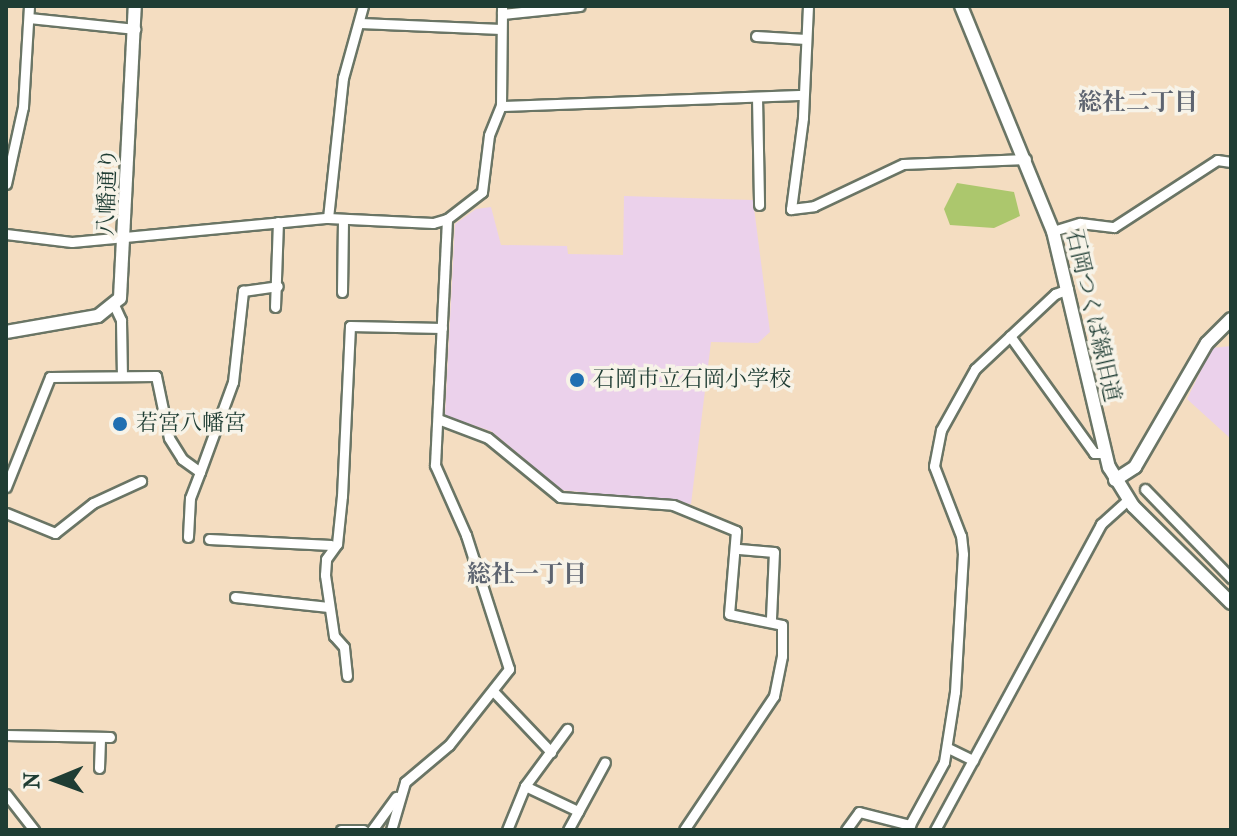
<!DOCTYPE html>
<html>
<head>
<meta charset="utf-8">
<style>
  body { margin:0 }
  #map { position:relative; width:1237px; height:836px; overflow:hidden; background:#f4ddc1; font-family:"IM FELL French Canon","Noto Serif JP",serif }
  div>[style] { position:absolute }
  [style*='--x'] { left:calc(var(--x)*1px); top:calc(var(--y)*1px); width:calc(var(--w)*1px); rotate:calc(var(--a)*1deg) }
  .built>* { inset:0; background:#ebd1eb }
  .green>* { inset:0; background:#acc76d }
  .roads { filter:drop-shadow(2px 0 #6a7565) drop-shadow(-2px 0 #6a7565) drop-shadow(0 2px #6a7565) drop-shadow(0 -2px #6a7565) }
  .minor>* { height:9px; margin:-4.5px; padding:0 4.5px; transform-origin:4.5px; border-radius:4.5px; background:#fff }
  .tertiary>* { height:12px; margin:-6px; padding:0 6px; transform-origin:6px; border-radius:6px; background:#fff }
  .dots>* { width:22px; height:22px; translate:-50% -50%; box-sizing:border-box; border:4px solid #f7f3e8; border-radius:50% }
  span { translate:-50% -50%; white-space:nowrap; text-align:center; line-height:1.15; -webkit-text-stroke:7px #f7f3e8; paint-order:stroke }
  .street-label { font-size:22px; color:#1f3d34 }
  .poi-label { font-size:22px; color:#1f3d34 }
  .left { translate:0 -50%; text-align:left }
  .neighbourhood-label { font-size:24px; color:#5d6470; font-weight:700 }
  .frame { position:absolute; inset:0; border:8px solid #1f3d34; pointer-events:none }
  .north { position:absolute; left:16px; top:740px; width:80px; height:80px; -webkit-text-stroke:6px #f7f3e8; paint-order:stroke; rotate:269deg; font-size:22px; font-weight:700; line-height:32px; text-align:center; color:#1f3d34 }
  .north::after { content:''; display:block; margin:auto; width:28px; height:36px; background:#1f3d34; clip-path:polygon(50% 0,100% 100%,50% 72%,0 100%) }
</style>
</head>
<body>
<div id="map">
  <div class="built">
    <i style="clip-path:polygon(624px 196px,753px 200px,770px 332px,758px 343px,711px 342px,691px 504px,562px 490px,491px 431px,445px 416px,455px 224px,476px 209px,491px 207px,501px 245px,567px 246px,568px 254px,623px 255px)"></i>
    <i style="clip-path:polygon(1231px 346px,1231px 439px,1187px 399px,1212px 348px)"></i>
  </div>
  <div class="green">
    <i style="clip-path:polygon(957px 183px,1014px 192px,1020px 216px,994px 228px,950px 225px,944px 209px)"></i>
  </div>
  <div class="roads">
    <div class="minor">
      <i style="--x:808;--y:6;--w:112;--a:92.6"></i>
      <i style="--x:803;--y:118;--w:92;--a:97.5"></i>
      <i style="--x:791;--y:209;--w:23;--a:-7"></i>
      <i style="--x:814;--y:206;--w:98;--a:-25.3"></i>
      <i style="--x:903;--y:164;--w:123;--a:-2.3"></i>
      <i style="--x:502;--y:14;--w:78;--a:-5.9"></i>
      <i style="--x:29;--y:18;--w:107;--a:5.9"></i>
      <i style="--x:360;--y:23;--w:141;--a:2.4"></i>
      <i style="--x:756;--y:36;--w:50;--a:3.4"></i>
      <i style="--x:757;--y:97;--w:108;--a:88.9"></i>
      <i style="--x:501;--y:106;--w:300;--a:-2.1"></i>
      <i style="--x:6;--y:184;--w:79;--a:-77.6"></i>
      <i style="--x:23;--y:107;--w:101;--a:-86.6"></i>
      <i style="--x:328;--y:218;--w:141;--a:-83.9"></i>
      <i style="--x:343;--y:78;--w:75;--a:-74.5"></i>
      <i style="--x:1053;--y:231;--w:28;--a:-17"></i>
      <i style="--x:1080;--y:223;--w:34;--a:7"></i>
      <i style="--x:1114;--y:227;--w:123;--a:-33"></i>
      <i style="--x:1217;--y:160;--w:14;--a:8"></i>
      <i style="--x:6;--y:234;--w:66;--a:6.9"></i>
      <i style="--x:72;--y:242;--w:257;--a:-5.4"></i>
      <i style="--x:328;--y:218;--w:105;--a:2.7"></i>
      <i style="--x:433;--y:223;--w:15;--a:-16"></i>
      <i style="--x:447;--y:219;--w:44;--a:-37.6"></i>
      <i style="--x:482;--y:192;--w:57;--a:-83"></i>
      <i style="--x:489;--y:135;--w:31;--a:-68"></i>
      <i style="--x:501;--y:106;--w:100;--a:-89.4"></i>
      <i style="--x:342;--y:292;--w:73;--a:-89.2"></i>
      <i style="--x:114;--y:305;--w:17;--a:65"></i>
      <i style="--x:121;--y:320;--w:55;--a:89"></i>
      <i style="--x:275;--y:307;--w:85;--a:-88"></i>
      <i style="--x:1010;--y:336;--w:144;--a:54.3"></i>
      <i style="--x:1094;--y:453;--w:10;--a:0"></i>
      <i style="--x:438;--y:419;--w:53;--a:20.8"></i>
      <i style="--x:488;--y:438;--w:93;--a:39.3"></i>
      <i style="--x:560;--y:497;--w:113;--a:4"></i>
      <i style="--x:673;--y:505;--w:68;--a:22.4"></i>
      <i style="--x:736;--y:531;--w:83;--a:94.8"></i>
      <i style="--x:729;--y:614;--w:54;--a:11.7"></i>
      <i style="--x:782;--y:625;--w:31;--a:90"></i>
      <i style="--x:782;--y:656;--w:41;--a:101.3"></i>
      <i style="--x:774;--y:696;--w:161;--a:123.9"></i>
      <i style="--x:200;--y:472;--w:96;--a:-69.9"></i>
      <i style="--x:233;--y:382;--w:92;--a:-83.7"></i>
      <i style="--x:243;--y:291;--w:35;--a:-8"></i>
      <i style="--x:6;--y:487;--w:118;--a:-68.2"></i>
      <i style="--x:50;--y:377;--w:106;--a:-0.5"></i>
      <i style="--x:156;--y:376;--w:63;--a:78.2"></i>
      <i style="--x:169;--y:438;--w:25;--a:58"></i>
      <i style="--x:182;--y:459;--w:22;--a:36"></i>
      <i style="--x:200;--y:472;--w:28;--a:111"></i>
      <i style="--x:190;--y:498;--w:39;--a:93"></i>
      <i style="--x:1145;--y:489;--w:124;--a:46"></i>
      <i style="--x:6;--y:513;--w:53;--a:22.2"></i>
      <i style="--x:55;--y:533;--w:48;--a:-38.3"></i>
      <i style="--x:93;--y:503;--w:53;--a:-24.6"></i>
      <i style="--x:209;--y:539;--w:122;--a:2.8"></i>
      <i style="--x:739;--y:549;--w:35;--a:5"></i>
      <i style="--x:774;--y:552;--w:67;--a:92.6"></i>
      <i style="--x:235;--y:597;--w:94;--a:6.1"></i>
      <i style="--x:347;--y:676;--w:29;--a:-96"></i>
      <i style="--x:344;--y:647;--w:15;--a:-132"></i>
      <i style="--x:334;--y:636;--w:62;--a:-98.4"></i>
      <i style="--x:325;--y:575;--w:16;--a:-86"></i>
      <i style="--x:326;--y:559;--w:19;--a:-54"></i>
      <i style="--x:337;--y:544;--w:48;--a:-84.1"></i>
      <i style="--x:342;--y:496;--w:170;--a:-87.3"></i>
      <i style="--x:350;--y:326;--w:92;--a:1.2"></i>
      <i style="--x:494;--y:692;--w:83;--a:46.5"></i>
      <i style="--x:6;--y:735;--w:104;--a:1.1"></i>
      <i style="--x:948;--y:748;--w:28;--a:26"></i>
      <i style="--x:99;--y:768;--w:31;--a:-88"></i>
      <i style="--x:525;--y:786;--w:59;--a:25.3"></i>
      <i style="--x:6;--y:794;--w:46;--a:52.1"></i>
      <i style="--x:341;--y:830;--w:22;--a:0"></i>
      <i style="--x:372;--y:830;--w:41;--a:-54"></i>
      <i style="--x:391;--y:830;--w:50;--a:-73.7"></i>
      <i style="--x:405;--y:782;--w:57;--a:-40.1"></i>
      <i style="--x:449;--y:745;--w:97;--a:-51.7"></i>
      <i style="--x:509;--y:669;--w:141;--a:-107.8"></i>
      <i style="--x:466;--y:535;--w:77;--a:-113.9"></i>
      <i style="--x:435;--y:465;--w:246;--a:-87.2"></i>
      <i style="--x:507;--y:830;--w:48;--a:-67.8"></i>
      <i style="--x:525;--y:786;--w:71;--a:-53.6"></i>
      <i style="--x:568;--y:830;--w:77;--a:-61.4"></i>
      <i style="--x:846;--y:830;--w:22;--a:-54"></i>
      <i style="--x:859;--y:812;--w:53;--a:14.3"></i>
      <i style="--x:907;--y:830;--w:77;--a:-61.4"></i>
      <i style="--x:944;--y:762;--w:71;--a:-81.1"></i>
      <i style="--x:955;--y:692;--w:138;--a:-86.7"></i>
      <i style="--x:963;--y:554;--w:18;--a:-96"></i>
      <i style="--x:961;--y:536;--w:75;--a:-111.1"></i>
      <i style="--x:934;--y:466;--w:37;--a:-79"></i>
      <i style="--x:941;--y:430;--w:70;--a:-60.9"></i>
      <i style="--x:975;--y:369;--w:110;--a:-43.2"></i>
      <i style="--x:1055;--y:294;--w:14;--a:-21"></i>
      <i style="--x:935;--y:830;--w:348;--a:-61.5"></i>
      <i style="--x:1101;--y:524;--w:36;--a:-42"></i>
    </div>
    <div class="tertiary">
      <i style="--x:961;--y:6;--w:243;--a:67.8"></i>
      <i style="--x:1053;--y:231;--w:243;--a:76.7"></i>
      <i style="--x:1109;--y:467;--w:46;--a:58.4"></i>
      <i style="--x:1133;--y:506;--w:138;--a:44.7"></i>
      <i style="--x:6;--y:332;--w:93;--a:-9.9"></i>
      <i style="--x:98;--y:316;--w:28;--a:-39"></i>
      <i style="--x:120;--y:298;--w:292;--a:-87.1"></i>
      <i style="--x:1115;--y:480;--w:24;--a:-33"></i>
      <i style="--x:1135;--y:467;--w:143;--a:-59.9"></i>
      <i style="--x:1207;--y:343;--w:34;--a:-45"></i>
    </div>
  </div>
  <div class="dots">
    <i style="left:577px;top:380px;background:#1f6fb2"></i>
    <i style="left:120px;top:424px;background:#1f6fb2"></i>
  </div>
  <div class="street-label">
    <span style="left:108px;top:192px;rotate:-88deg">八幡通り</span>
    <span style="left:1093px;top:316px;rotate:77deg">石岡つくば線旧道</span>
  </div>
  <div class="poi-label">
    <span class="left" style="left:593px;top:380px">石岡市立石岡小学校</span>
    <span class="left" style="left:136px;top:424px">若宮八幡宮</span>
  </div>
  <div class="neighbourhood-label">
    <span style="left:1138px;top:103px">総社二丁目</span>
    <span style="left:527px;top:575px">総社一丁目</span>
  </div>
  <div class="frame"></div>
  <div class="north">N</div>
</div>
</body>
</html>
